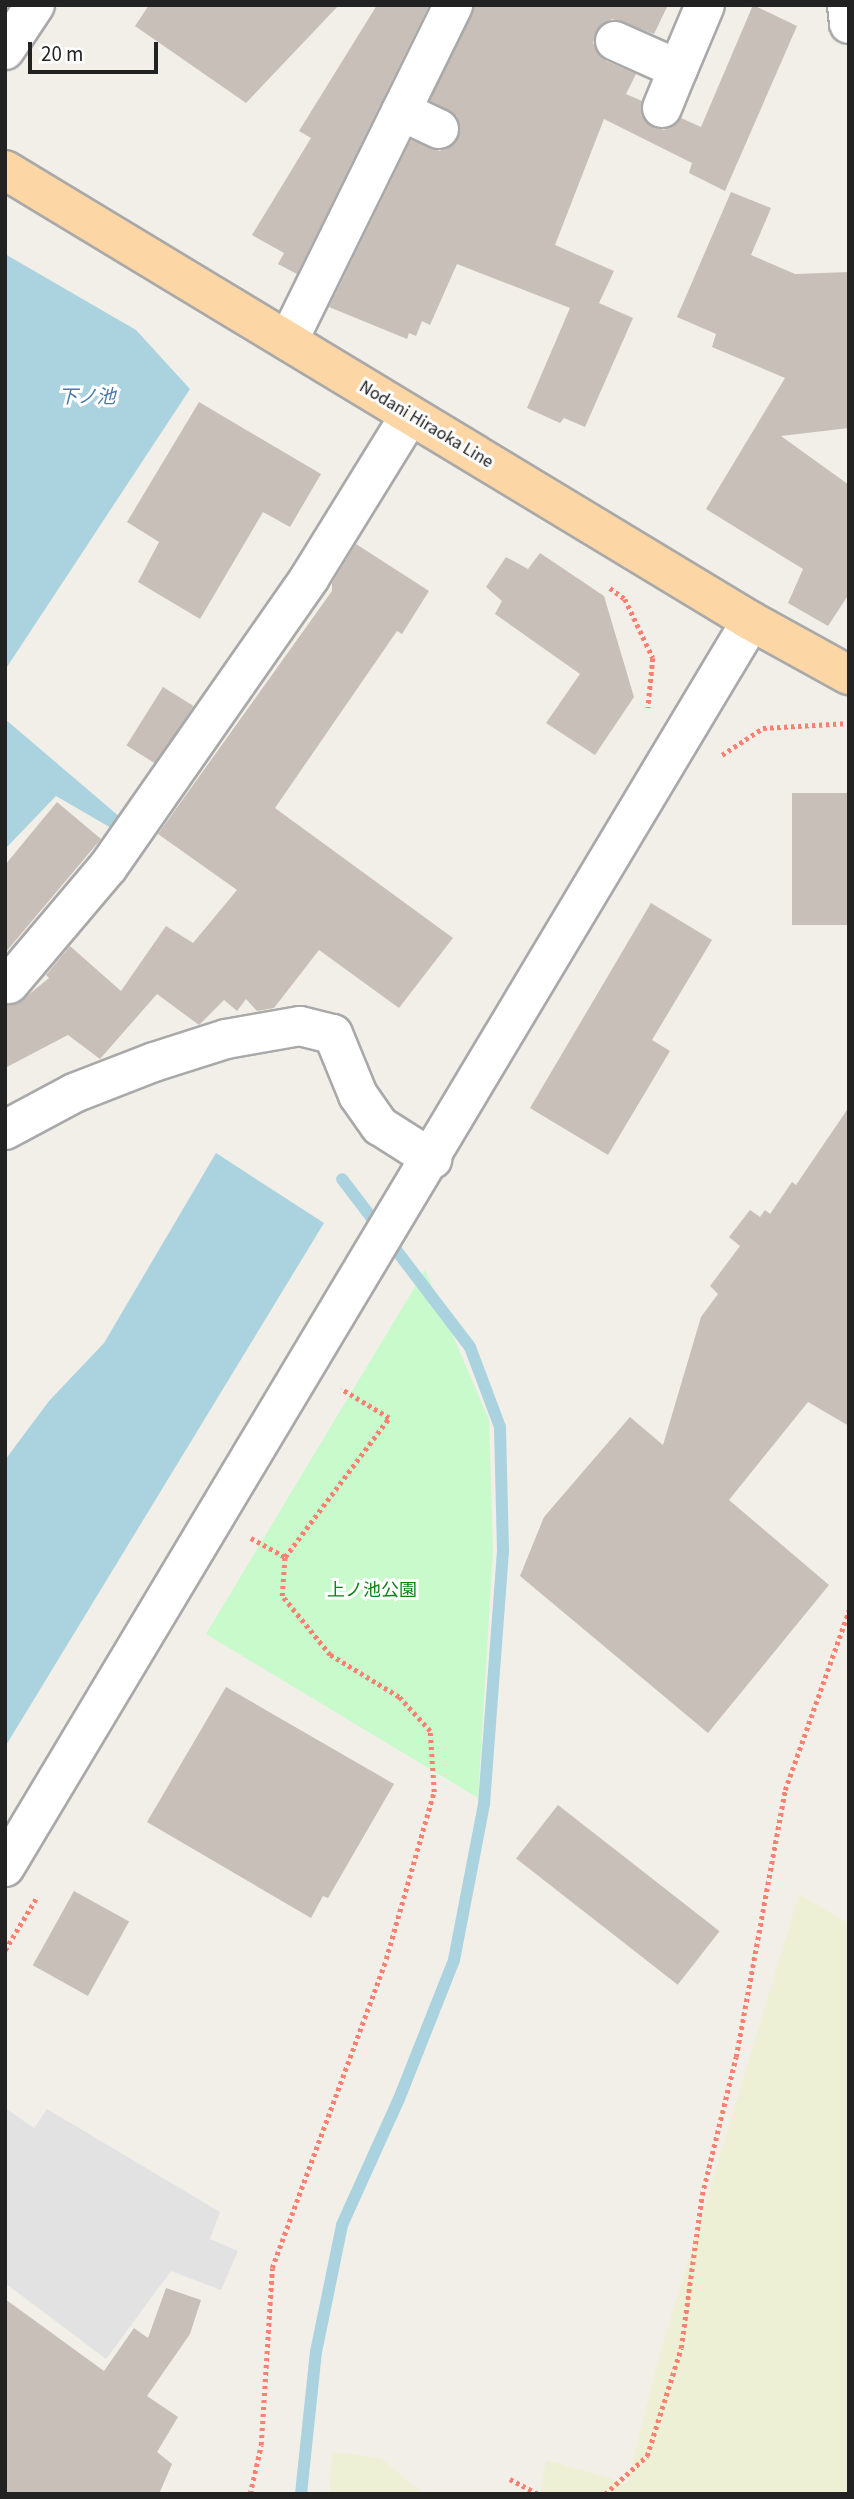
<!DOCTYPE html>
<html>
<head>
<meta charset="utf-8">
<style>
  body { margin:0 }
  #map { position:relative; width:854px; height:2499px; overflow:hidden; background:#f2efe9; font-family:"Source Sans 3","Noto Sans JP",sans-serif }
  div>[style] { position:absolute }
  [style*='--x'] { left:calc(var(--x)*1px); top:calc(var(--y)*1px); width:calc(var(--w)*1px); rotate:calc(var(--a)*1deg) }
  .farmland>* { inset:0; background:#eef0d5 }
  .park>* { inset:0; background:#c8facc }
  .parking>* { inset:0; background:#e2e2e2 }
  .water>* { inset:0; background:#aad3df }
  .stream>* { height:12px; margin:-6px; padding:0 6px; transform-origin:6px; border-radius:6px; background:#aad3df }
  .building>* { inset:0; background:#c7bfb8; transform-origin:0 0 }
  .path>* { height:4.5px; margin-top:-2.25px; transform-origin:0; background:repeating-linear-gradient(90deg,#fa8072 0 3.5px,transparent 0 7px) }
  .roads { filter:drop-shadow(2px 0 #a9a9a9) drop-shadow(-2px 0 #a9a9a9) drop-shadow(0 2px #a9a9a9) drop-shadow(0 -2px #a9a9a9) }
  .minor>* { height:38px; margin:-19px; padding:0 19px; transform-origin:19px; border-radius:19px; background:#fff }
  .major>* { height:38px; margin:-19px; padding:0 19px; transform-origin:19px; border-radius:19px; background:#fcd6a4 }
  span { translate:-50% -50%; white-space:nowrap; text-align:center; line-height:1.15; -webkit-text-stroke:6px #fff; paint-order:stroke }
  .street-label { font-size:18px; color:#222 }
  .park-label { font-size:18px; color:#0c8416 }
  .water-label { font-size:19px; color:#4a7aab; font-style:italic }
  .frame { position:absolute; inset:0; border:7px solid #222; pointer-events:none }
  .scale { position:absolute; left:28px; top:42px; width:130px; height:32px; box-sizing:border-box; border:4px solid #222; border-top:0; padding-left:9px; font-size:21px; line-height:24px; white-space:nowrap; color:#222; -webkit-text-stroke:5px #fff; paint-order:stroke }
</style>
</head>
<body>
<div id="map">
  <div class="farmland">
    <i style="clip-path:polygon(799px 1894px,849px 1924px,849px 2494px,540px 2494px,546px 2460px,627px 2483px,659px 2357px)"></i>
    <i style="clip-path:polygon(332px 2452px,381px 2458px,423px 2494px,329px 2494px)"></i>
  </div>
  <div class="park">
    <i style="clip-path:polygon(425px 1270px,489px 1420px,493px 1551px,478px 1798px,206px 1634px)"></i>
  </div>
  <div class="parking">
    <i style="clip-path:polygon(5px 2108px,34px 2128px,47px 2109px,220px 2212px,210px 2239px,238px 2251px,221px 2290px,171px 2271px,106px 2359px,5px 2283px)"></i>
  </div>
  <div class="water">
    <i style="clip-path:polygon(5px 254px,136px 330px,190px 389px,5px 670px)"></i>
    <i style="clip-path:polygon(5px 719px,121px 818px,118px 832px,56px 796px,5px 849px)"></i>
    <i style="clip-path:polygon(216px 1153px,324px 1223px,5px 1747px,5px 1460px,49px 1401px,104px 1343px)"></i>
  </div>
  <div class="stream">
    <i style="--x:301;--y:2494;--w:143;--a:-84"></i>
    <i style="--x:316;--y:2352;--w:130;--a:-78.4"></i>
    <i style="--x:342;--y:2225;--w:138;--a:-65.7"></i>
    <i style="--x:399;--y:2099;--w:149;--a:-68.4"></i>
    <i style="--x:454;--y:1960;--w:159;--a:-79.1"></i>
    <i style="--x:484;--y:1804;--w:254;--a:-85.7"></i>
    <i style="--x:503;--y:1551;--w:124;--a:-91.4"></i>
    <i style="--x:500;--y:1427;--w:85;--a:-110.6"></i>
    <i style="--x:470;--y:1347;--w:211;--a:-127.3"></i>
  </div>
  <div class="building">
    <i style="clip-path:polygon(149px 5px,339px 5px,246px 103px,135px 26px)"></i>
    <i style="clip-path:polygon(377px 5px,429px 5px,297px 274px,278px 264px,284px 253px,252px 235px,311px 138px,299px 131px)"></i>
    <i style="clip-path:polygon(475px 5px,668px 5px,654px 34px,612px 19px,602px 24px,593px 43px,606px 61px,636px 74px,626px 94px,642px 101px,645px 122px,664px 130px,681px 118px,701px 127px,753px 5px,797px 26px,725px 191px,689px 173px,692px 163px,604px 119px,555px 245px,614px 271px,599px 303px,633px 318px,585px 427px,564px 418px,560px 423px,527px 408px,570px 308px,457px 264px,430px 325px,422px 321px,416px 336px,409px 333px,407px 339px,329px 307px,411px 140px,440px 151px,458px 139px,457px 116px,430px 101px)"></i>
    <i style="clip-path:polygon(731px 192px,771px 208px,751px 255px,795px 274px,849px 272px,849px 428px,781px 436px,849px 485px,849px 594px,828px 626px,788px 603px,803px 569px,706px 509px,785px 378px,712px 347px,716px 334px,677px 317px)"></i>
    <i style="clip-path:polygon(199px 402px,321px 474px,290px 527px,263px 512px,200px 619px,138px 582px,159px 542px,127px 522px)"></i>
    <i style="clip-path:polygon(356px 544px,429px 591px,402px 634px,397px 631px,275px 808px,453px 938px,399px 1008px,319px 950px,274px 1008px,257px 1011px,246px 999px,237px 1011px,224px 1000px,199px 1025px,157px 994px,100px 1059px,68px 1035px,5px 1068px,5px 1005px,17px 1004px,49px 978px,46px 975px,70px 946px,121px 991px,166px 926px,193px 943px,237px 890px,158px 834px,332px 591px,332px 583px)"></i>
    <i style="clip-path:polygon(540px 553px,604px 596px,634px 697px,595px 755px,546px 723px,580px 674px,495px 614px,502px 601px,486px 587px,506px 557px,528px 569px)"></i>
    <i style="left:163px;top:687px;width:36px;height:69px;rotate:32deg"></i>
    <i style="left:792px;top:793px;width:57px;height:132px"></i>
    <i style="clip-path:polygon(57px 802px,101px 839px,5px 953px,5px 865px)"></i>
    <i style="clip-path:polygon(651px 903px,712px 940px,652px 1040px,670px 1051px,608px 1155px,530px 1108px)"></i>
    <i style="clip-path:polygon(849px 1107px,849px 1426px,808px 1402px,729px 1500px,829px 1585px,708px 1733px,520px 1576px,544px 1517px,630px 1417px,663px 1445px,701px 1317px,718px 1294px,710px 1286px,740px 1246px,729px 1237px,750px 1210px,760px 1217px,765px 1210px,770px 1214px,792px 1182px,796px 1185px)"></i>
    <i style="clip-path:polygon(226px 1687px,394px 1784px,328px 1898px,323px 1896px,311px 1918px,147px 1822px)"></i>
    <i style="left:558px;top:1805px;width:205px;height:68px;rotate:38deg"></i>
    <i style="left:74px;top:1891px;width:63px;height:85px;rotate:29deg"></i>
    <i style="clip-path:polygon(166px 2288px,201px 2300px,190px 2334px,147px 2396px,178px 2417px,157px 2452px,172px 2464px,159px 2494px,5px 2494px,5px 2299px,104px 2371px,134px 2328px,148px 2338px)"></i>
  </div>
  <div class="path">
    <i style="--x:610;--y:588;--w:19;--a:36"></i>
    <i style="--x:625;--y:599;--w:65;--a:64.6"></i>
    <i style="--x:653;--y:658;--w:50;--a:95.7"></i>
    <i style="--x:722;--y:755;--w:49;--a:-33.4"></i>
    <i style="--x:763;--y:728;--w:86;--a:-3.3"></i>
    <i style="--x:251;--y:1538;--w:39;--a:29"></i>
    <i style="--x:5;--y:1950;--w:62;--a:-58.9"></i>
    <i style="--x:510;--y:2479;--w:32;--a:28"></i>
    <i style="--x:250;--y:2494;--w:50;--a:-77.3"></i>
    <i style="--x:261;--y:2445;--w:177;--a:-86.4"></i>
    <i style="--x:272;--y:2268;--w:329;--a:-69.7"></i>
    <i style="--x:386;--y:1959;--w:174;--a:-74"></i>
    <i style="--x:434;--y:1792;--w:61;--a:-93.8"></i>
    <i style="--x:430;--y:1731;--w:46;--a:-132.4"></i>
    <i style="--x:399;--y:1697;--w:81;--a:-148.7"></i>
    <i style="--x:330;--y:1655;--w:76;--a:-129.1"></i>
    <i style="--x:282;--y:1596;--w:39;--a:-86"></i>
    <i style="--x:285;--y:1557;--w:174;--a:-53.2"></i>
    <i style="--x:389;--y:1418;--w:56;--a:-148.9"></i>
    <i style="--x:605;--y:2494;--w:57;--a:-42.1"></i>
    <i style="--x:647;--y:2456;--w:113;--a:-72.5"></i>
    <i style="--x:681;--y:2348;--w:154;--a:-82.2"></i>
    <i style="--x:702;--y:2195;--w:142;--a:-76.2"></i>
    <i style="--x:736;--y:2057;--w:271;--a:-79.6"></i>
    <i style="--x:785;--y:1790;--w:191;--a:-70.4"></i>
  </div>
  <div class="roads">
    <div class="minor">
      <i style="--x:847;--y:5;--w:19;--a:84"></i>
      <i style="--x:615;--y:41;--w:69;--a:24"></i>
      <i style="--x:678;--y:69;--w:69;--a:-67.1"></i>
      <i style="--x:5;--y:50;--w:54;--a:-56.3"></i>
      <i style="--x:662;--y:108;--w:42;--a:-67.7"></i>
      <i style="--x:401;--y:111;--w:42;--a:25.3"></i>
      <i style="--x:288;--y:341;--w:374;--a:-63.8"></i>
      <i style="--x:9;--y:984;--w:153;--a:-49.8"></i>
      <i style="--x:108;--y:867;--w:353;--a:-55.1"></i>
      <i style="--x:310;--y:577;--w:190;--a:-58.3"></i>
      <i style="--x:5;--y:1130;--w:78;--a:-28.2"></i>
      <i style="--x:74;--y:1093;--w:86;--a:-21.2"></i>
      <i style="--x:154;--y:1062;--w:76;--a:-17.7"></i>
      <i style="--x:226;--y:1039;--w:75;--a:-10"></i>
      <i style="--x:300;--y:1026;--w:34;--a:14"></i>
      <i style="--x:333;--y:1034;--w:66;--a:67.7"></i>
      <i style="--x:358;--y:1095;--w:38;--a:55"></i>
      <i style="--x:380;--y:1126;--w:62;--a:32.4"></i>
      <i style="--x:5;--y:1867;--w:1452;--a:-59.09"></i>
    </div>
    <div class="major">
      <i style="--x:5;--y:170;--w:872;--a:31.16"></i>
      <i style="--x:751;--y:621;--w:112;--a:28.9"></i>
    </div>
  </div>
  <div class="street-label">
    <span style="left:426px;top:425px;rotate:31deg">Nodani Hiraoka Line</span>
  </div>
  <div class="park-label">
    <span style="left:372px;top:1591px">上ノ池公園</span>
  </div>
  <div class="water-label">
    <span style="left:87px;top:398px">下ノ池</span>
  </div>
  <div class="frame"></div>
  <div class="scale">20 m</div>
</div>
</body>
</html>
